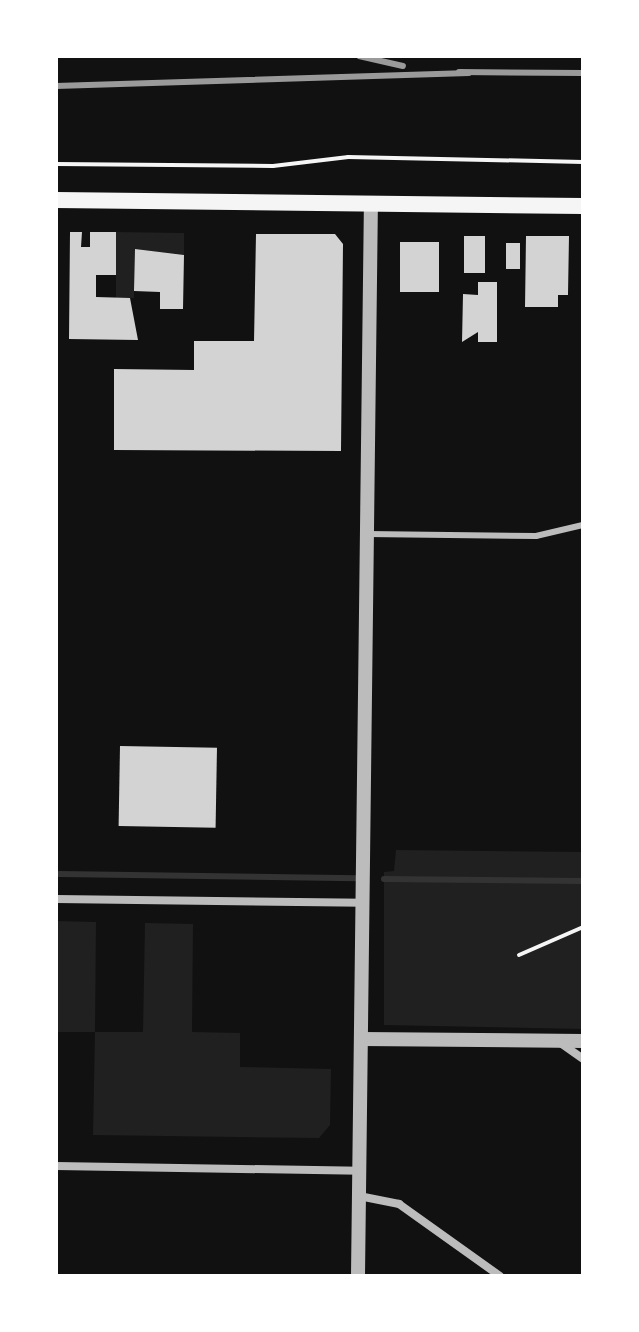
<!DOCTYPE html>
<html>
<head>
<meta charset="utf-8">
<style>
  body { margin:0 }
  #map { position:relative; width:639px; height:1332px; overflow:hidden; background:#111; font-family:"Open Sans",sans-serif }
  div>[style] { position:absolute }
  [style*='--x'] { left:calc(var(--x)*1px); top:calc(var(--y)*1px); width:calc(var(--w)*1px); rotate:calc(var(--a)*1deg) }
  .green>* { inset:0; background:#202020 }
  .stream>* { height:6px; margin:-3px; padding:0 3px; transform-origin:3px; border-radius:3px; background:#333 }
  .building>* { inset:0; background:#d3d3d3; transform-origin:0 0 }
  .path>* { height:4px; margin:-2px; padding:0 2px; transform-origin:2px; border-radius:2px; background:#f5f5f5 }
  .service>* { height:6px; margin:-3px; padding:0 3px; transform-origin:3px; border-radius:3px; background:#bcbcbc }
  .minor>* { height:8px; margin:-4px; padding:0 4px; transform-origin:4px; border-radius:4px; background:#bcbcbc }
  .tertiary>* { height:14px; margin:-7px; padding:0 7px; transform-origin:7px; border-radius:7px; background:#bcbcbc }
  .secondary>* { height:16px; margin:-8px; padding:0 8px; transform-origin:8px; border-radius:8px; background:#f5f5f5 }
  .rail>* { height:6px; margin:-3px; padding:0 3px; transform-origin:3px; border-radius:3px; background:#9a9a9a }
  span { translate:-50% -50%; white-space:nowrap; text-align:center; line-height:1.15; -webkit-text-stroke:6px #fff; paint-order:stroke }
  .frame { position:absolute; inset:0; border:58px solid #fff; pointer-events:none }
</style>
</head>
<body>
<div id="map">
  <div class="green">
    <i style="clip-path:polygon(116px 232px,184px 233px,184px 255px,135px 249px,134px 298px,116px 298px)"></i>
    <i style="clip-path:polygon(396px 850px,583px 852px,583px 1029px,384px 1025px,384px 872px,394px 871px)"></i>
    <i style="clip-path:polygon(56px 921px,96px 922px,95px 1032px,143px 1032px,145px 923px,193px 924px,192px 1032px,240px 1033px,240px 1067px,331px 1069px,330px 1125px,319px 1138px,93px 1135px,95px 1032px,56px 1032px)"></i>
  </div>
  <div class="stream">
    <i style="--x:59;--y:874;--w:299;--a:0.8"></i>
    <i style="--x:384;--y:879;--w:199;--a:0.6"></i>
  </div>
  <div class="building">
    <i style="clip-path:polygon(70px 232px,82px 232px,81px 247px,90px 247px,90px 232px,116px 232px,116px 275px,96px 275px,96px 297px,130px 298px,138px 340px,69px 339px)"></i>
    <i style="clip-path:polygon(256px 234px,335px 234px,343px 244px,341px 451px,114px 450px,114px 369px,194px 370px,194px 341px,254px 341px)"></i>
    <i style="left:464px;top:236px;width:21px;height:37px"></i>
    <i style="clip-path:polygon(526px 236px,569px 236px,568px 295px,558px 295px,558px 307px,525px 307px)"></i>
    <i style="left:400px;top:242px;width:39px;height:50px"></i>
    <i style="left:506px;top:243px;width:14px;height:26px"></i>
    <i style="clip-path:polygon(135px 249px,184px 255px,183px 309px,160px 309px,160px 292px,134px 291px)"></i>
    <i style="clip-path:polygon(478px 282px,497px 282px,497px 342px,478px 342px,478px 332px,462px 342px,463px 294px,478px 295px)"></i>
    <i style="left:120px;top:746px;width:97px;height:80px;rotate:1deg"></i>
  </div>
  <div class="path">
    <i style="--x:56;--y:164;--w:217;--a:0.5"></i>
    <i style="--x:273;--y:166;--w:76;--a:-6.8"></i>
    <i style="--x:348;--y:157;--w:235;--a:1.2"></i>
    <i style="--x:519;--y:955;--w:70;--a:-23.6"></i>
  </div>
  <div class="service">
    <i style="--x:367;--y:534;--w:169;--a:0.7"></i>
    <i style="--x:536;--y:536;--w:48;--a:-13.2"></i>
  </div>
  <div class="minor">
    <i style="--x:56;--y:899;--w:307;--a:0.7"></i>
    <i style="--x:559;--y:1042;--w:29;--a:35"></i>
    <i style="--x:56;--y:1166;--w:304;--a:0.9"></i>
    <i style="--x:359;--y:1196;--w:41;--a:11.3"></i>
    <i style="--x:399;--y:1204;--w:124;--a:35.5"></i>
  </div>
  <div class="tertiary">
    <i style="--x:361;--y:1039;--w:222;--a:0.5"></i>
    <i style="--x:358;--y:1276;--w:1072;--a:-89.31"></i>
  </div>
  <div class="secondary">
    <i style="--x:56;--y:200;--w:527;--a:0.65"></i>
  </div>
  <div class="rail">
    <i style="--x:359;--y:56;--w:45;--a:12.8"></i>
    <i style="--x:459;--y:72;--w:124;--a:0.5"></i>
    <i style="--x:56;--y:86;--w:413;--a:-1.8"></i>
  </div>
  <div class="frame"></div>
</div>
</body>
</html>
